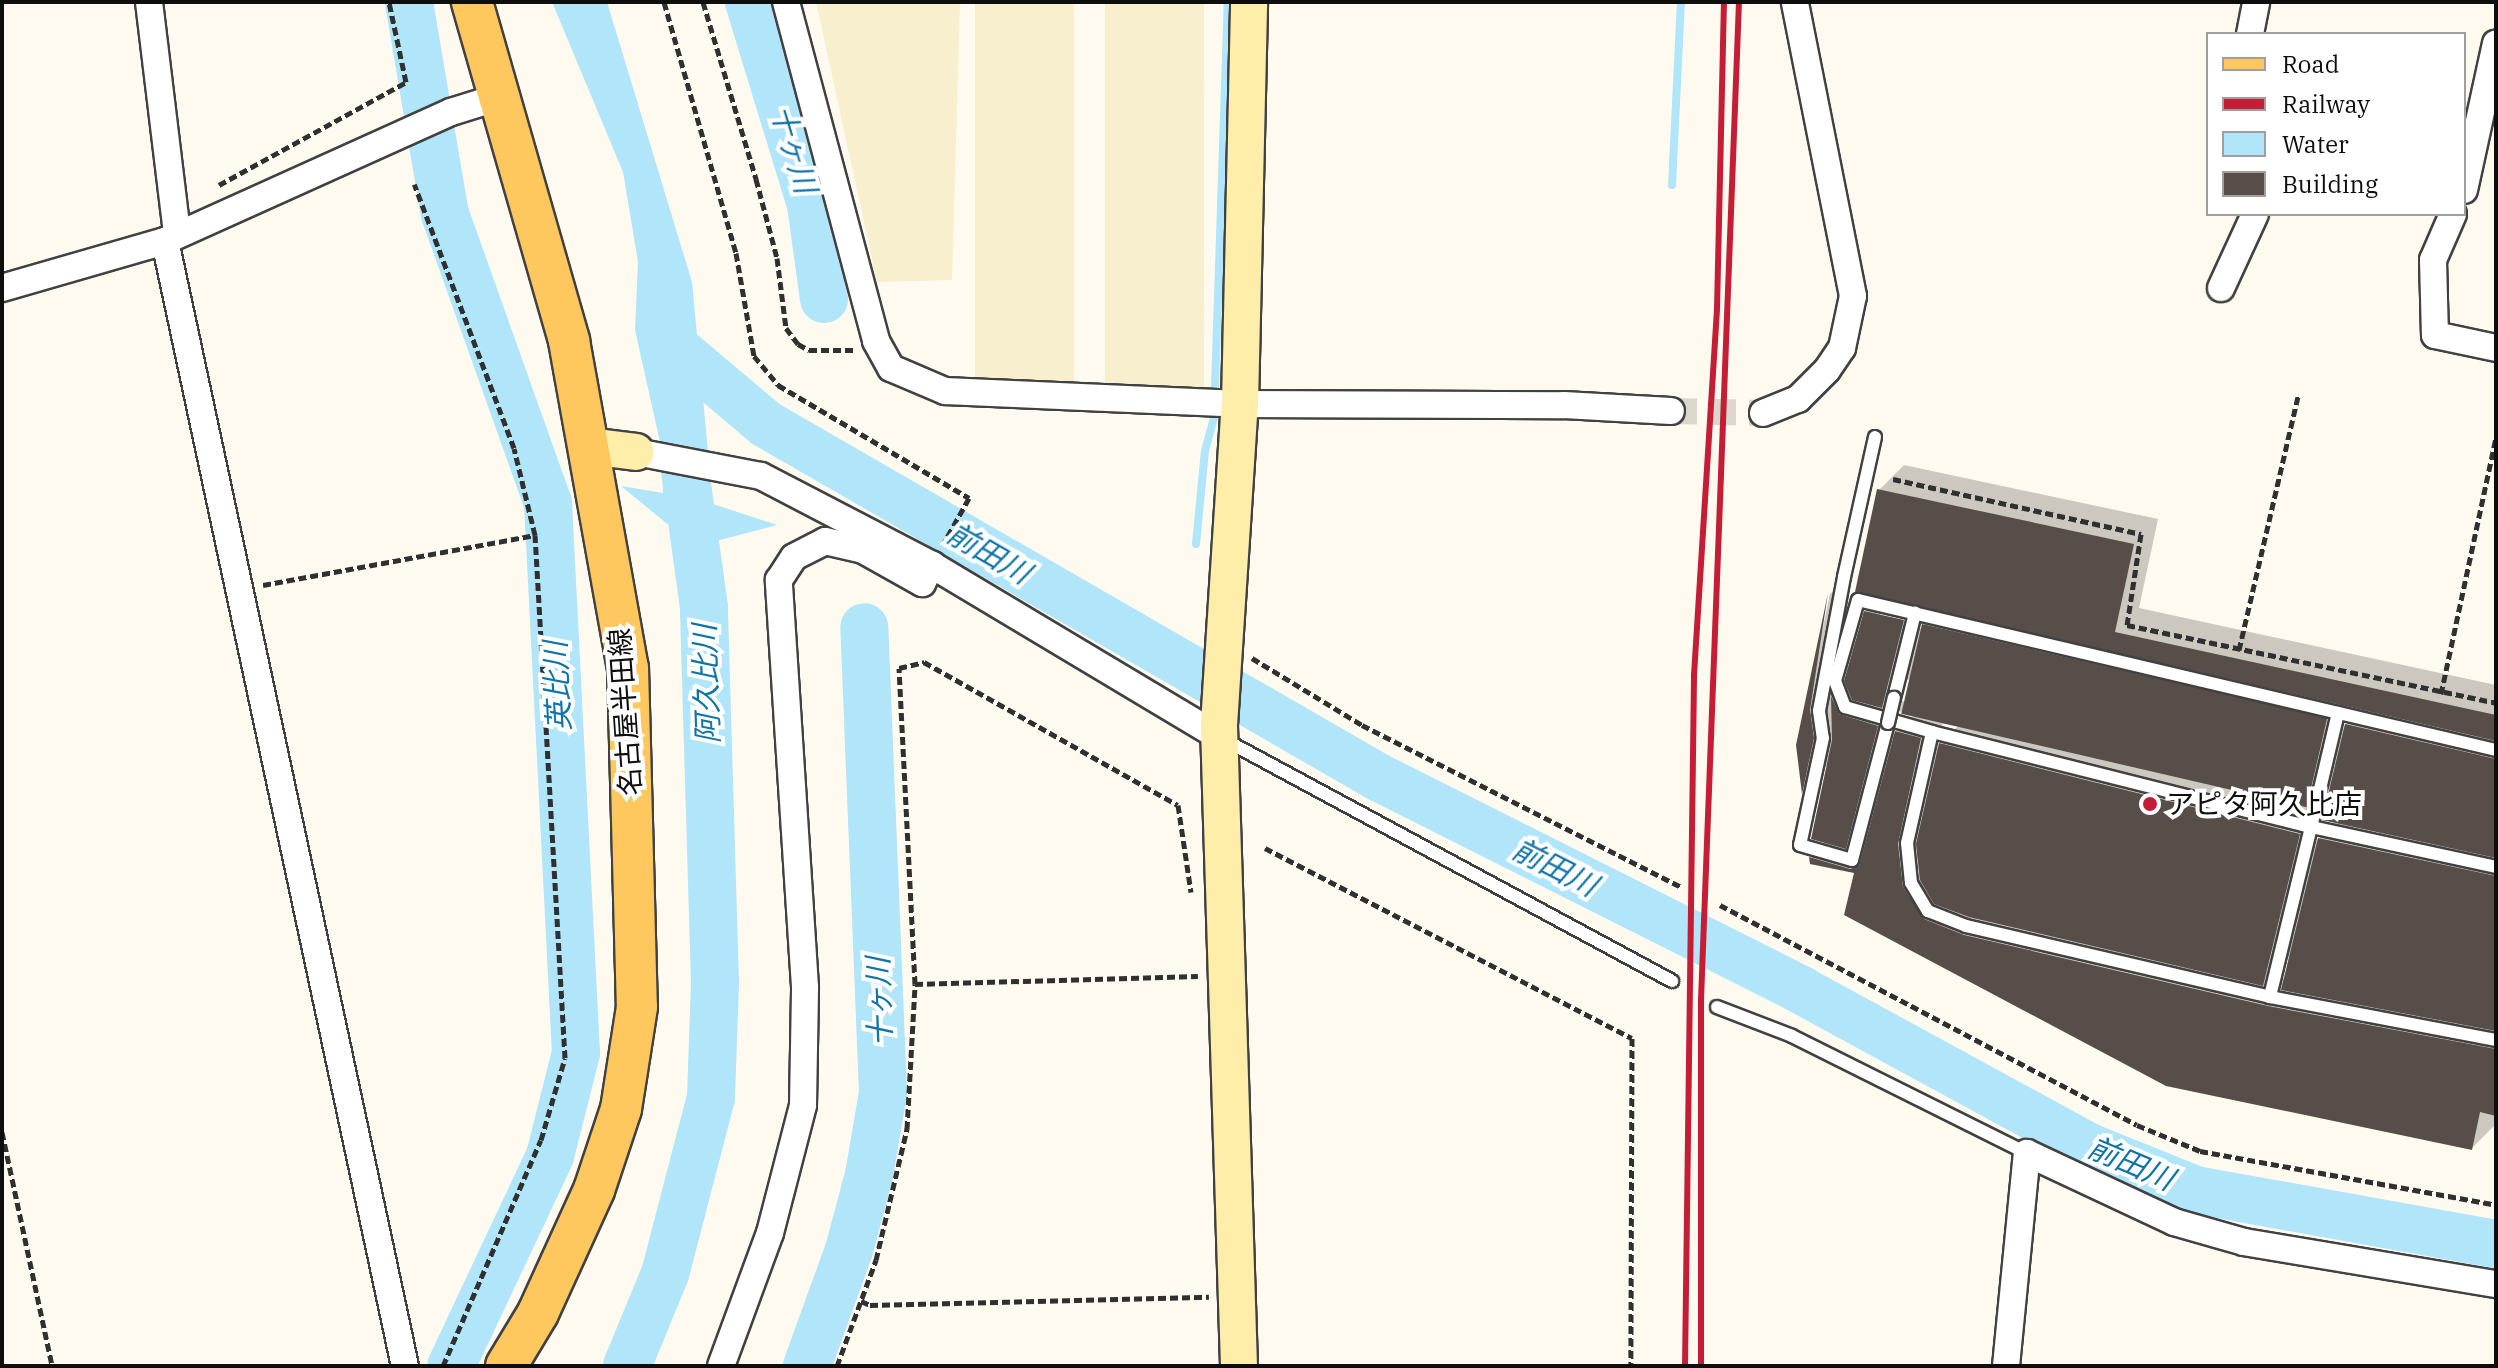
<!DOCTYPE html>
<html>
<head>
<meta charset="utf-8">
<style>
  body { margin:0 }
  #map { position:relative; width:2498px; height:1368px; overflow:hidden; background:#fffaef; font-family:"IBM Plex Serif","Noto Sans JP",serif }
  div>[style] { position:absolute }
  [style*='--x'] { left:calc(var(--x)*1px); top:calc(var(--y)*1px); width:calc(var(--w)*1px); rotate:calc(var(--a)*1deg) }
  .farmland>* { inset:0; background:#f7efcd; transform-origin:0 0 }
  .water>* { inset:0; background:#b0e5fa }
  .shadow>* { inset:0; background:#0003 }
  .stream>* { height:8px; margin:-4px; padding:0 4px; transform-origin:4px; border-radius:4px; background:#b0e5fa }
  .river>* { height:48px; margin:-24px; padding:0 24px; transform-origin:24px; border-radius:24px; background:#b0e5fa }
  .building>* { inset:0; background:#574d49; transform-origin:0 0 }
  .street-tunnel>* { height:26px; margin-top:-13px; transform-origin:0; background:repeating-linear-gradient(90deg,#dbd7cd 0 26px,transparent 0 39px) }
  .path>* { height:5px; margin-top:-2.5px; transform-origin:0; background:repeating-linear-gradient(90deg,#303030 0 8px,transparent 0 12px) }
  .roads { filter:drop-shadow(2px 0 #414141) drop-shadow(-2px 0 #414141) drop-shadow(0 2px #414141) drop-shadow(0 -2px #414141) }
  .lane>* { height:12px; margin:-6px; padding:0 6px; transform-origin:6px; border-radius:6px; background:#fff }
  .street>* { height:26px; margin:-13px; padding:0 13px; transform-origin:13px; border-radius:13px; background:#fff }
  .secondary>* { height:36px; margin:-18px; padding:0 18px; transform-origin:18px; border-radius:18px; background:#ffedaa }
  .primary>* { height:40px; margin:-20px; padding:0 20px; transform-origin:20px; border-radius:20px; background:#ffc85f }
  .rail>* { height:6px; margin:-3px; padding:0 3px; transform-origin:3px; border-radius:3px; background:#c61d36 }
  .bridges { filter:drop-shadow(2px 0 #414141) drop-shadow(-2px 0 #414141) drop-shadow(0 2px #414141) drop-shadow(0 -2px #414141) }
  .lane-bridge>* { height:12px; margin:-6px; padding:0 6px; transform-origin:6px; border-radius:6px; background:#fff }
  .dots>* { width:22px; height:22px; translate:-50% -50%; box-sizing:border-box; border:4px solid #fff; border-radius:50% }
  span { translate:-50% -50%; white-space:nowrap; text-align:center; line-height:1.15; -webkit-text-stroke:8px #fff; paint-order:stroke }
  .street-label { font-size:28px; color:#0e0e0e }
  .poi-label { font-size:28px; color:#0e0e0e }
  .left { translate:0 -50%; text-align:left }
  .water-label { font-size:30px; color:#0f74a7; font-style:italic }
  .frame { position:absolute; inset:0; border:4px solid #0e0e0e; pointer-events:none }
  .legend { position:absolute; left:2206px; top:32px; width:260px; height:184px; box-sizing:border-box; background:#fff; border:2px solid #9f9f9f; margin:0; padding:10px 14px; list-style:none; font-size:24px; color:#0e0e0e }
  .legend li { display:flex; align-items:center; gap:16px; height:40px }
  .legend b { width:40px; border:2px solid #9f9f9f }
</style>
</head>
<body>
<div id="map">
  <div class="farmland">
    <i style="clip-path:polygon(816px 2px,960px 2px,952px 280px,877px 282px)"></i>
    <i style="left:975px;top:2px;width:99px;height:381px"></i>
    <i style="left:1105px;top:2px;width:99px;height:386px"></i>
  </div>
  <div class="water">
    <i style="clip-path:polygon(552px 2px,607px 2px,692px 282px,713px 504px,777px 525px,720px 540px,677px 532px,621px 486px,663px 493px,662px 451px,635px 330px,638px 262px,623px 172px)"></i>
  </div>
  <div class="shadow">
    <i style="clip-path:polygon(evenodd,1904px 465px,2158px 519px,2139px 608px,2496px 685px,2496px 1124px,2472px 1148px,1847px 914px,1856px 872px,1811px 858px,1827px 841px,1828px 764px,1803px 789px,1798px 745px,1830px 594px,1852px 572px,1836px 694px,1847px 682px,1866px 612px,1882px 596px,1879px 490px,1904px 465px,1925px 606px,1939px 609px,1920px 629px,1925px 606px,1904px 465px,1880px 612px,1914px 620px,1913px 624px,1880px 616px,1880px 612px,1904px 465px,1911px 677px,1905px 702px,1890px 697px,1911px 677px,1904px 465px,2349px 705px,2363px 708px,2343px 728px,2349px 705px,1904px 465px,1899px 711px,1914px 715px,1893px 736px,1899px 711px,1904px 465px,1943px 722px,1958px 726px,1938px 747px,1943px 722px,1904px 465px,2332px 785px,2327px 809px,2312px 806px,2332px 785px,1904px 465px,1874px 818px,1867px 842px,1854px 838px,1874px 818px,1904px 465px,2322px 818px,2337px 821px,2316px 842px,2322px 818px,1904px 465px,2291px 955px,2286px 979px,2271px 976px,2291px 955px)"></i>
  </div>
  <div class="stream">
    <i style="--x:1672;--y:185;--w:183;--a:-87.2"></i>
    <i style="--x:1196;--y:544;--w:93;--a:-84.5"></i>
    <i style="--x:1205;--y:451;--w:35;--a:-75"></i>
    <i style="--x:1214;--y:417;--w:415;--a:-88.1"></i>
  </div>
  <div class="river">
    <i style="--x:409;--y:2;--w:215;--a:80.4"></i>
    <i style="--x:445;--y:214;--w:307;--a:70.4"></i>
    <i style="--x:548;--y:503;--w:551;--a:87.09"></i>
    <i style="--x:576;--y:1053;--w:106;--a:104.2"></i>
    <i style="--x:550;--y:1156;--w:232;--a:115.2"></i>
    <i style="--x:749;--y:2;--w:212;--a:73"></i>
    <i style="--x:811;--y:205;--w:95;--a:82.1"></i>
    <i style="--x:676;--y:348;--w:118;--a:40.2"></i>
    <i style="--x:766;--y:424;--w:707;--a:29.98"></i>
    <i style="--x:1378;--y:777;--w:474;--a:26.7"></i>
    <i style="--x:1801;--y:990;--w:328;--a:28.6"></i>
    <i style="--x:2089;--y:1147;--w:115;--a:21.9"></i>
    <i style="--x:2196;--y:1190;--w:305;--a:10.2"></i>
    <i style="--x:627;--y:1366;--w:100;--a:-67.6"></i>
    <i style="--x:665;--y:1274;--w:183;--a:-75.4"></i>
    <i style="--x:711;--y:1097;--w:114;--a:-88"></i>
    <i style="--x:715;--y:983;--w:376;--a:-91.7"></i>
    <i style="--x:704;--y:607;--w:138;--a:-97.9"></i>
    <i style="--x:807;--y:1366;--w:123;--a:-70.1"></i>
    <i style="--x:849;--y:1250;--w:78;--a:-75.1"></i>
    <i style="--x:869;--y:1175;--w:83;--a:-80.3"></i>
    <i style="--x:883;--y:1093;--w:466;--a:-92.3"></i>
  </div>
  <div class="building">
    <i style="clip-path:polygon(1877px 489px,2134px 544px,2115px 632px,2496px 715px,2496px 741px,1855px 592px)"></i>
    <i style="clip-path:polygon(1828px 593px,1810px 710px,1814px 738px,1802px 794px,1796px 745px)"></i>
    <i style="clip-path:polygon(1864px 611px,1904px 620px,1882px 708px,1852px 700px,1844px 681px)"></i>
    <i style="left:1922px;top:624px;width:416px;height:92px;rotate:13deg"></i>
    <i style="clip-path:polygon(1831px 696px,1839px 714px,1878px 726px,1846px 849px,1811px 839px,1832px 740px)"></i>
    <i style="clip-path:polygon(2345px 724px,2496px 759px,2496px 858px,2322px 820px)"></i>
    <i style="clip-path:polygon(1895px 731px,1921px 738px,1898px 844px,1903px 887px,1924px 919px,1964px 935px,2268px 1006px,2496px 1049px,2496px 1116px,2480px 1112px,2472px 1150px,2166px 1086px,1844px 915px,1854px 873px,1810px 864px,1809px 857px,1850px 869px,1859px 866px)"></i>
    <i style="clip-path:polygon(1939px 743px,2300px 834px,2263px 986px,1969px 917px,1934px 904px,1920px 880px,1916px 844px)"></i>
    <i style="clip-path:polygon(2318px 838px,2496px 876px,2496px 1031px,2281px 990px)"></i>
  </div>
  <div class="street-tunnel">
    <i style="--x:1671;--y:411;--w:92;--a:1.2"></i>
  </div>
  <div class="path">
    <i style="--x:664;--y:2;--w:261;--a:74"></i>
    <i style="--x:736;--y:253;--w:105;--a:80.1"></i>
    <i style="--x:754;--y:356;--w:38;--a:50"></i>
    <i style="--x:778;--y:385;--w:222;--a:30.6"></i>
    <i style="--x:969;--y:498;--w:51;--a:119.1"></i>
    <i style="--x:703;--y:2;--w:185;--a:73.3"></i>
    <i style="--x:756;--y:179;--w:82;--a:75.1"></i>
    <i style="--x:777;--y:258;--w:71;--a:82.7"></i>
    <i style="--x:786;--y:328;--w:20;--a:53"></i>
    <i style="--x:798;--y:344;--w:13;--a:29"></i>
    <i style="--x:809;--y:350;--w:46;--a:0"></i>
    <i style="--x:219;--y:185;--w:213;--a:-28.8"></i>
    <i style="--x:406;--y:82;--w:82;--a:-102"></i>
    <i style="--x:1893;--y:479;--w:254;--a:12.5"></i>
    <i style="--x:2141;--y:534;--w:92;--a:98.7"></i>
    <i style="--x:2127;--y:625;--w:377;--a:11.9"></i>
    <i style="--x:263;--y:585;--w:277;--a:-10.4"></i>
    <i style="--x:535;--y:535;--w:89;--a:-103.6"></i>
    <i style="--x:514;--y:448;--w:282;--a:-110.7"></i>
    <i style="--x:2239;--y:650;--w:261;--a:-76.9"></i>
    <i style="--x:1252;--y:658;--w:129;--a:31.3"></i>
    <i style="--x:1362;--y:725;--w:358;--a:26.9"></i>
    <i style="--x:2441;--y:694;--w:262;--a:-77.9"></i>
    <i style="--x:1265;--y:848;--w:413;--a:27.4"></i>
    <i style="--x:1632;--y:1038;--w:328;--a:90.2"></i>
    <i style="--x:1720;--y:905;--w:471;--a:27.8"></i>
    <i style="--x:2137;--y:1125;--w:68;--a:22.4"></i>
    <i style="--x:2200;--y:1151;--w:301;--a:10.3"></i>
    <i style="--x:915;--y:984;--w:283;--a:-1.6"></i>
    <i style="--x:2;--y:1132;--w:239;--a:77.9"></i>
    <i style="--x:861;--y:1301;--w:10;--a:24"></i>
    <i style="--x:870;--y:1305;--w:339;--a:-1.4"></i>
    <i style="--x:443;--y:1366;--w:246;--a:-66.6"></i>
    <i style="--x:541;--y:1140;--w:85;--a:-73.7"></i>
    <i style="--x:565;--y:1058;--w:524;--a:-93.28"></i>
    <i style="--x:837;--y:1366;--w:113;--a:-69.8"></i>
    <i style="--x:876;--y:1260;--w:135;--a:-76.7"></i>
    <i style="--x:907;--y:1129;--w:145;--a:-86.8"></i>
    <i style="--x:915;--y:984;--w:316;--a:-92.9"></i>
    <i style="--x:899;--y:668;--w:26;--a:-13"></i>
    <i style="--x:924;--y:662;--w:291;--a:29.4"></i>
    <i style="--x:1178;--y:805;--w:88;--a:81.5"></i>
  </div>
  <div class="roads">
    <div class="lane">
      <i style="--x:1875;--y:437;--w:143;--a:102.5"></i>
      <i style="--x:1844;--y:577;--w:136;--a:100.6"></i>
      <i style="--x:1819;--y:711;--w:27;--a:82"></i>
      <i style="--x:1823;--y:738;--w:109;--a:102.1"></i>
      <i style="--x:1800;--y:845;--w:54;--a:16.1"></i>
      <i style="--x:1852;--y:860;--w:142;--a:-75.3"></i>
      <i style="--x:1894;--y:698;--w:88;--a:-76.1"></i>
      <i style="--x:2338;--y:713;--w:117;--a:103.3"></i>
      <i style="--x:2311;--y:827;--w:189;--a:12.2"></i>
      <i style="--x:1932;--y:732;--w:391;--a:14.1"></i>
      <i style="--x:2311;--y:827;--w:175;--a:103.6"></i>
      <i style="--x:1225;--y:740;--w:508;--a:28.33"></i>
      <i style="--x:2496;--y:750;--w:655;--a:-166.77"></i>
      <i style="--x:1858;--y:600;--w:84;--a:105.9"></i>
      <i style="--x:1835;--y:681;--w:28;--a:69"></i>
      <i style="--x:1845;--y:707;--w:91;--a:16"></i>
      <i style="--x:1932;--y:732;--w:114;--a:102.7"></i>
      <i style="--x:1907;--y:843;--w:40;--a:84.3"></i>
      <i style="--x:1911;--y:883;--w:33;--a:59"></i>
      <i style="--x:1928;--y:911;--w:41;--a:21.5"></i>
      <i style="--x:1966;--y:926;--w:312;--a:13.1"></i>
      <i style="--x:2270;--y:997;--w:230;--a:10.8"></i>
      <i style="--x:1717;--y:1007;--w:80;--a:21.1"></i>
      <i style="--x:1792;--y:1036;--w:263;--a:26.5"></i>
    </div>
    <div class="street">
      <i style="--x:149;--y:2;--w:234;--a:83.1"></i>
      <i style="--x:786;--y:2;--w:351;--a:75.1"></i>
      <i style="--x:876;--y:341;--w:31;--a:61"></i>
      <i style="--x:891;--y:368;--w:59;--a:23.1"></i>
      <i style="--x:945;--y:391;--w:295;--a:2.5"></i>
      <i style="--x:1240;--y:404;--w:324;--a:0.2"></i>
      <i style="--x:1564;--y:405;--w:107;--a:3.2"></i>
      <i style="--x:2250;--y:34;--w:33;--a:-79"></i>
      <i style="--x:2464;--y:190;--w:150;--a:-77.7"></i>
      <i style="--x:2453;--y:214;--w:50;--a:113.5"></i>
      <i style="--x:2433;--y:260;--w:75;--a:88.5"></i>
      <i style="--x:2435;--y:335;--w:62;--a:12"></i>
      <i style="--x:165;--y:241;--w:1150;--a:77.96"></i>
      <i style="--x:2;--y:288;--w:170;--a:-16.1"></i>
      <i style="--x:165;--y:241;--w:314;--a:-24.3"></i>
      <i style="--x:451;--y:112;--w:47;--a:-17.3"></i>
      <i style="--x:2221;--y:288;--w:81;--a:-65.3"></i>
      <i style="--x:1763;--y:413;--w:38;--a:-22"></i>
      <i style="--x:1798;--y:399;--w:41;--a:-45"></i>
      <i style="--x:1827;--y:370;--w:27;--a:-56"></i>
      <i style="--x:1842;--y:348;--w:53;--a:-78.1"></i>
      <i style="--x:1853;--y:296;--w:300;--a:-101.2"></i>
      <i style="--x:636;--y:452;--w:127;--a:10.9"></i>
      <i style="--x:761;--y:476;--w:193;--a:27.5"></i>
      <i style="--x:932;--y:565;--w:335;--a:30.9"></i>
      <i style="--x:721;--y:1366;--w:142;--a:-69.8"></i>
      <i style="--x:770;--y:1233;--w:132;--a:-75.5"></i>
      <i style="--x:803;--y:1105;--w:118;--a:-89"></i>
      <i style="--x:805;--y:987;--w:408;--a:-93.7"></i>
      <i style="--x:779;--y:580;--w:27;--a:-57"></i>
      <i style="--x:794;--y:557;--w:35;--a:-27"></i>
      <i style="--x:825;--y:541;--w:39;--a:13"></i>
      <i style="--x:863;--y:550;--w:68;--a:29.2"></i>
      <i style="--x:922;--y:583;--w:21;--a:-61"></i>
      <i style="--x:2006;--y:1366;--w:214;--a:-84.4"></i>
      <i style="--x:2027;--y:1153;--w:162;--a:25.1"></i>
      <i style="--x:2174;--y:1222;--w:73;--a:15.9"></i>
      <i style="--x:2244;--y:1242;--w:255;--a:9.5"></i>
    </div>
    <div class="secondary">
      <i style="--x:589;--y:446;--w:47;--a:7.3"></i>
      <i style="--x:1239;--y:1366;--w:641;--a:-91.79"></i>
      <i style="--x:1219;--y:725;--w:322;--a:-86.3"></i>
      <i style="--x:1240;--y:404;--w:402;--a:-88.7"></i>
    </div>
    <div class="primary">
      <i style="--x:472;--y:2;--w:353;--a:74"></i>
      <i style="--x:569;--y:341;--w:332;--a:79.8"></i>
      <i style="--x:628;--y:668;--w:339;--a:88.5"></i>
      <i style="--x:637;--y:1007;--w:103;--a:98.9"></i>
      <i style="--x:621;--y:1109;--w:85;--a:108.4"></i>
      <i style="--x:594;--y:1190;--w:135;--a:114.5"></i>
      <i style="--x:538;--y:1313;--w:62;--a:121.1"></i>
    </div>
  </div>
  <div class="rail">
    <i style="--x:1685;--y:1366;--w:691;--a:-89.25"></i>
    <i style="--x:1694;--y:675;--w:367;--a:-86.4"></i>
    <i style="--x:1717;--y:309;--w:307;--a:-88.7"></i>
    <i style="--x:1701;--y:1366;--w:366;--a:-90"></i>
    <i style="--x:1701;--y:1000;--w:999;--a:-87.82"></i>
  </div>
  <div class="bridges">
    <div class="lane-bridge">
      <i style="--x:1888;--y:723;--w:26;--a:-77"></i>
    </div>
  </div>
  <div class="dots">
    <i style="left:2150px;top:804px;background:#c61d36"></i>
  </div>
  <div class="street-label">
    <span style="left:625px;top:712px;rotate:-94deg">名古屋半田線</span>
  </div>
  <div class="poi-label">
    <span class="left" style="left:2166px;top:804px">アピタ阿久比店</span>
  </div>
  <div class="water-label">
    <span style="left:794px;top:149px;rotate:73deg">十ヶ川</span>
    <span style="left:989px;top:553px;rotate:30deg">前田川</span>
    <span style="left:706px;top:684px;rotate:-92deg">阿久比川</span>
    <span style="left:557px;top:686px;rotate:-93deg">英比川</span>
    <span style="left:1555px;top:867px;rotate:27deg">前田川</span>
    <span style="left:879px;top:1002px;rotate:-92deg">十ヶ川</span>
    <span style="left:2131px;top:1163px;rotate:23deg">前田川</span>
  </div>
  <div class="frame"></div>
  <ul class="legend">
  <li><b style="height:10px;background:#ffc85f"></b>Road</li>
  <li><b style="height:10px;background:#c61d36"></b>Railway</li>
  <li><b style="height:22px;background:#b0e5fa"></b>Water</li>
  <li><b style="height:22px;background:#574d49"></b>Building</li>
  </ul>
</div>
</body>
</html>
